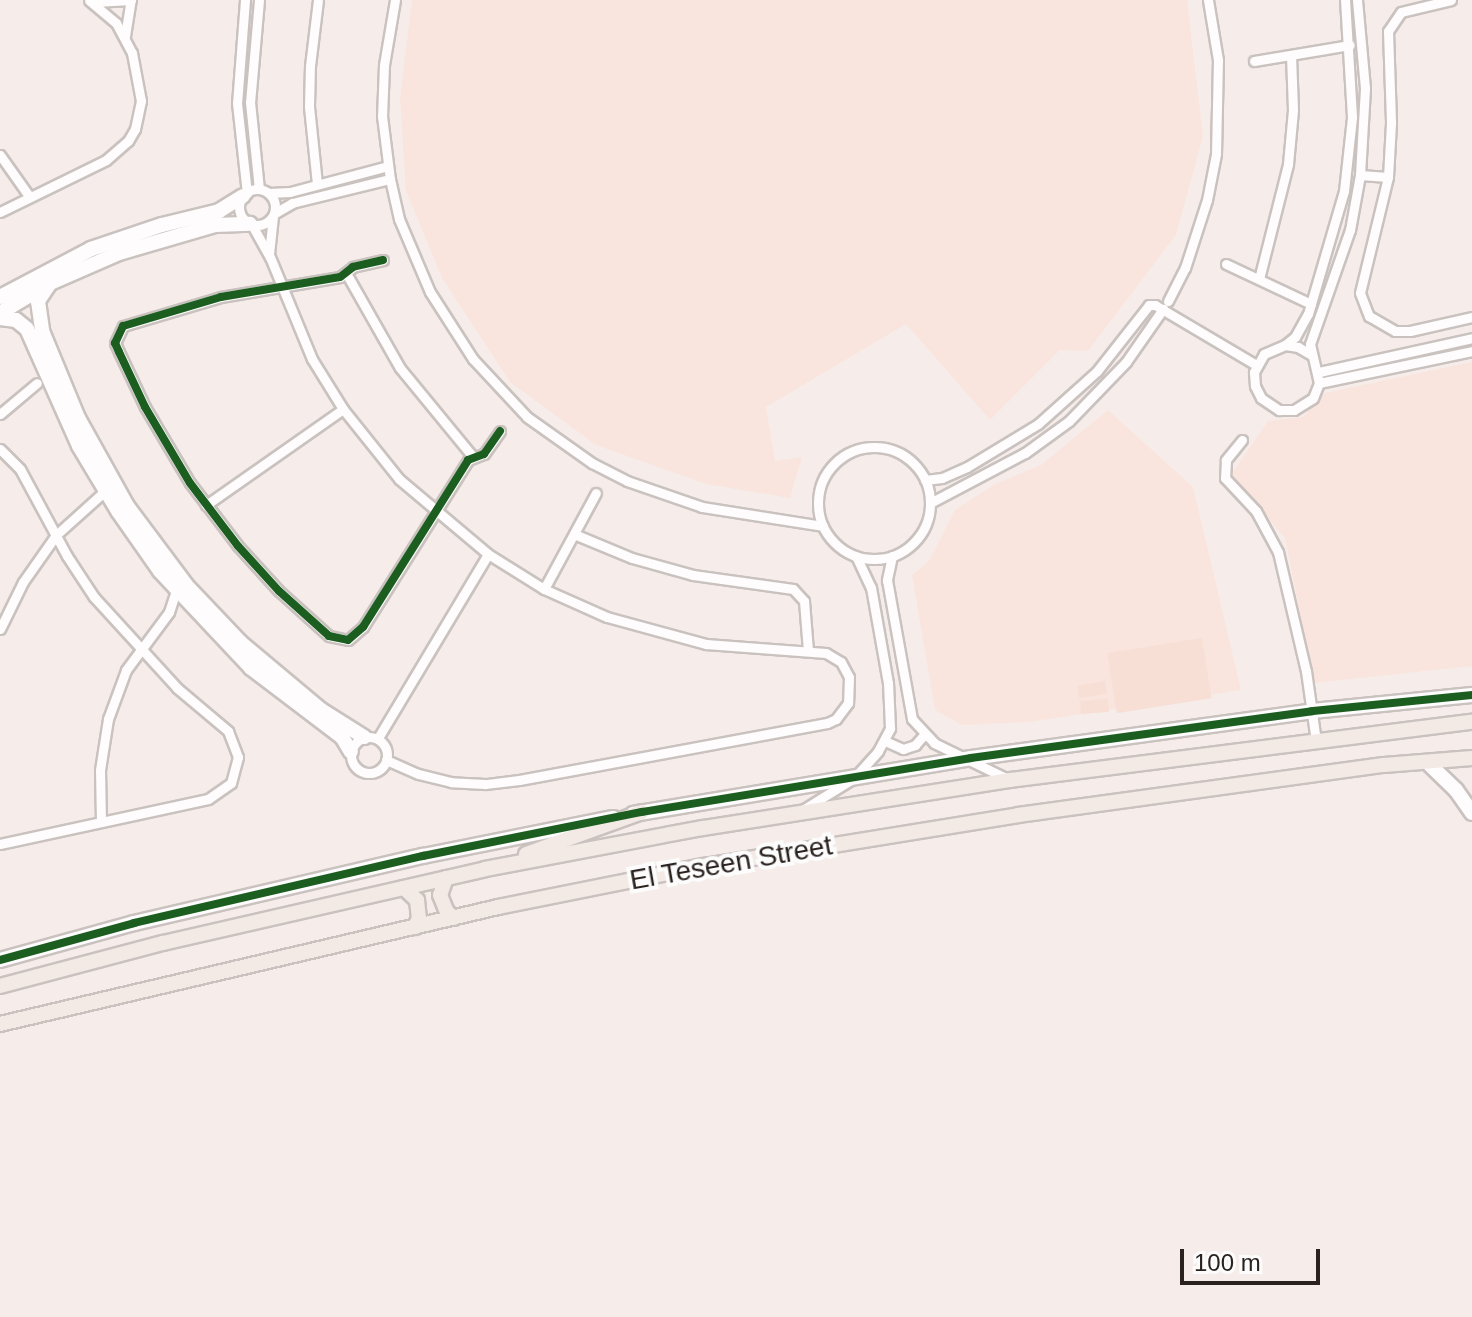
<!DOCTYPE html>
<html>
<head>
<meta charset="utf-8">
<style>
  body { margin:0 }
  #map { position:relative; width:1472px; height:1317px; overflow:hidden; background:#f6edea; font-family:Arial,sans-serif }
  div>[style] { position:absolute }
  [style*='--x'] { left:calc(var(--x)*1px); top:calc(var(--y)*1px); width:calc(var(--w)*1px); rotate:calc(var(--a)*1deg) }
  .built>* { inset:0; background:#f9e5dd }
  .green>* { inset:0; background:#f7dfd6; transform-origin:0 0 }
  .roads { filter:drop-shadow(2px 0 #c9c2bf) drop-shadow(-2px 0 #c9c2bf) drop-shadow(0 2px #c9c2bf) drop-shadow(0 -2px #c9c2bf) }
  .street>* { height:9px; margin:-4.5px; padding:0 4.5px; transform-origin:4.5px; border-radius:4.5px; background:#fefcfc }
  .street>.ring { margin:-4.5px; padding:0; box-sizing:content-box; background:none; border:9px solid #fefcfc; border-radius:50% }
  .secondary>* { height:14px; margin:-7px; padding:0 7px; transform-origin:7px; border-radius:7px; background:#fefcfc }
  .primary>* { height:14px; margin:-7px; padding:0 7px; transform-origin:7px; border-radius:7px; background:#f3eae6 }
  .cycleway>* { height:8px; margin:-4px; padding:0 4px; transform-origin:4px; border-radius:4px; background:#1b5e20 }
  span { translate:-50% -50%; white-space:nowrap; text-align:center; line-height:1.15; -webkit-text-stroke:8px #fcfcfc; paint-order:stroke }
  .street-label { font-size:28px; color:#2a221f }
  .scale { position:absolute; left:1180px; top:1249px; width:140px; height:36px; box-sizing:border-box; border:4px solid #2a221f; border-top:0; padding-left:10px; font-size:24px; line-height:28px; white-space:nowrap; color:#2a221f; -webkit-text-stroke:6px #fcfcfc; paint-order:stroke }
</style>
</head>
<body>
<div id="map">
  <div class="built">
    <i style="clip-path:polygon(412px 0,1187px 0,1203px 136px,1176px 235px,1088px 351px,1060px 350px,990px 420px,906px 324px,766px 407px,775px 461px,802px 457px,790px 498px,706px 484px,596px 445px,510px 382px,442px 278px,406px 191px,400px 98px)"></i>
    <i style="clip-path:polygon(1472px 362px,1472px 666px,1314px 683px,1285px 538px,1231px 475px,1268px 421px,1303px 417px,1325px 393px)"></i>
    <i style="clip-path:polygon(1108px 410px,1193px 487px,1241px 690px,1029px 722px,962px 725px,935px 710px,912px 575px,929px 561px,955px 510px,995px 484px,1041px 465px)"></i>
  </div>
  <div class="green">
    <i style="left:1202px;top:638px;width:61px;height:96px;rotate:81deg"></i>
    <i style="left:1105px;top:681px;width:13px;height:28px;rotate:81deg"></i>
    <i style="left:1108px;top:699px;width:13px;height:28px;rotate:86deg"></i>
  </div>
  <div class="roads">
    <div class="street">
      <i style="--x:245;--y:0;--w:103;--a:94.4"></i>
      <i style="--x:237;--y:103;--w:91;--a:83.7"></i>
      <i style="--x:259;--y:0;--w:102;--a:95"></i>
      <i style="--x:250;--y:102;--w:87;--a:84.1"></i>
      <i style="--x:395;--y:0;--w:66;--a:99.6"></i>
      <i style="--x:384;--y:65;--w:51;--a:92.2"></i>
      <i style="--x:382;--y:116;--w:64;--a:82.8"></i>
      <i style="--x:390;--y:179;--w:41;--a:77.3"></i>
      <i style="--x:399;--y:219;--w:79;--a:67"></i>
      <i style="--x:430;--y:292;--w:80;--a:57.3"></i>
      <i style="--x:473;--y:359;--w:79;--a:47"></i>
      <i style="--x:527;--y:417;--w:80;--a:35.3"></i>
      <i style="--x:592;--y:463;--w:39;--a:27"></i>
      <i style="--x:627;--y:481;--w:79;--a:19.1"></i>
      <i style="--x:702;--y:507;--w:122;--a:8.9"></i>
      <i style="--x:1451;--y:0;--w:51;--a:166.5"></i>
      <i style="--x:1401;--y:12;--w:23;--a:124"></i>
      <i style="--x:1388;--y:31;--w:92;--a:88.1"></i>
      <i style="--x:1391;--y:123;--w:54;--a:93.2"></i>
      <i style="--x:1388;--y:177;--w:119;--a:103.6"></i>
      <i style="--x:1360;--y:293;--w:25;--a:69"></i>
      <i style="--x:1369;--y:316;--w:30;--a:30"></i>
      <i style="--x:1395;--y:331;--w:15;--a:0"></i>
      <i style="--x:1410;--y:331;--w:64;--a:-12.7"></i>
      <i style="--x:95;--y:2;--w:36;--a:-3"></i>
      <i style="--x:125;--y:36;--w:36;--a:-81"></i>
      <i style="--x:1254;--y:61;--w:97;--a:-9.5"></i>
      <i style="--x:0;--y:155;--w:50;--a:54.7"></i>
      <i style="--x:1360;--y:175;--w:28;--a:4"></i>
      <i style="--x:317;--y:184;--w:78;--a:-95.9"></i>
      <i style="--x:309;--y:106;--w:40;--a:-88.6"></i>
      <i style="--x:310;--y:66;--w:66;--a:-83.1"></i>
      <i class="ring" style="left:239px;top:189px;width:27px;height:27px"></i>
      <i style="--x:269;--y:193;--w:21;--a:-3"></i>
      <i style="--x:290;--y:192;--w:101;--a:-14.9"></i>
      <i style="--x:0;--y:212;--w:118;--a:-26.1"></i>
      <i style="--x:106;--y:160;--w:29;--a:-41"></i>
      <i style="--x:128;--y:141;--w:14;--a:-60"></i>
      <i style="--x:135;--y:129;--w:29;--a:-78"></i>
      <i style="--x:141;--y:101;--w:49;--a:-100.6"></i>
      <i style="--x:132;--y:53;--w:34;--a:-118"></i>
      <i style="--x:116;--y:23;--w:35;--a:-140"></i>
      <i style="--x:275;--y:213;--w:20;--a:-30"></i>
      <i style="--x:292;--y:203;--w:101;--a:-13.8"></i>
      <i style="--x:252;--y:225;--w:37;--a:61"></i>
      <i style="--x:270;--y:257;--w:110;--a:67.6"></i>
      <i style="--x:312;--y:359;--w:59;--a:58.2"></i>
      <i style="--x:343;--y:409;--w:90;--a:51.3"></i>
      <i style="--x:399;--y:479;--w:116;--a:40.1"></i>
      <i style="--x:488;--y:554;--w:66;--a:32"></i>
      <i style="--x:544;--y:589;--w:69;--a:24"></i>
      <i style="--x:607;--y:617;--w:103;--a:15.3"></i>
      <i style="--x:706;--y:644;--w:120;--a:4.3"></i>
      <i style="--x:826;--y:653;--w:17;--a:31"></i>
      <i style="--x:841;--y:662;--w:17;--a:62"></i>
      <i style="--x:849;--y:677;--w:26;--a:92"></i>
      <i style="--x:848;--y:703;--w:20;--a:127"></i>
      <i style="--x:836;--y:719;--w:10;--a:156"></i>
      <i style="--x:827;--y:723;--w:313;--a:169.5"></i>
      <i style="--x:519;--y:780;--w:34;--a:173"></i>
      <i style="--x:485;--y:784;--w:34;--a:-177"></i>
      <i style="--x:451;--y:782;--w:34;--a:-166"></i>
      <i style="--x:418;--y:774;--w:35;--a:-156"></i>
      <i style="--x:269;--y:254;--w:37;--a:-84"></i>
      <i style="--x:383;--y:260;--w:31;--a:167"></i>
      <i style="--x:353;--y:267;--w:16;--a:142"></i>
      <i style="--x:340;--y:277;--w:121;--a:170.5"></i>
      <i style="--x:221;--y:297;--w:102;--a:163.5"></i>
      <i style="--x:123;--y:326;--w:19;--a:115"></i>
      <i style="--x:115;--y:343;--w:10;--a:66"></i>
      <i style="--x:119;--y:352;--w:61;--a:64.7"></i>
      <i style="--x:145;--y:407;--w:88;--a:59.4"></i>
      <i style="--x:190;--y:483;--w:79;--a:52.7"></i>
      <i style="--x:238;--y:546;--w:61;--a:47.7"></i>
      <i style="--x:279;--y:591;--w:67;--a:42"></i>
      <i style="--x:329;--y:636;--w:19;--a:12"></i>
      <i style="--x:348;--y:640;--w:20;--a:-41"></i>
      <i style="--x:363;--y:627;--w:197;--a:-57.8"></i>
      <i style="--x:468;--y:460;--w:17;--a:-21"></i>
      <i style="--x:484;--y:454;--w:28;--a:-55"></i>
      <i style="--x:1226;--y:264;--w:94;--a:25.2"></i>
      <i style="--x:346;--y:273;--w:109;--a:60.4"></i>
      <i style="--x:400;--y:368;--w:115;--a:50.6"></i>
      <i style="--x:1259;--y:279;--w:119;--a:-75.8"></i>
      <i style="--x:1288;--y:164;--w:54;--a:-84.7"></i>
      <i style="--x:1293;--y:110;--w:55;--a:-92.1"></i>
      <i style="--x:1168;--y:301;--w:37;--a:-63"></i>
      <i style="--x:1185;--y:268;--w:71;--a:-72.1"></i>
      <i style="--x:1207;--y:200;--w:47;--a:-78.9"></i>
      <i style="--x:1216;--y:154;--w:94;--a:-88.8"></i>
      <i style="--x:1218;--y:60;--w:61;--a:-99.5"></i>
      <i style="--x:1285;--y:345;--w:13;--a:-39"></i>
      <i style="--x:1295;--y:337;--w:26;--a:-61"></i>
      <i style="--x:1308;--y:314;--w:128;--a:-73.7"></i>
      <i style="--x:1344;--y:191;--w:74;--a:-83.8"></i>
      <i style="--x:1352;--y:117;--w:117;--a:-93.4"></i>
      <i style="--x:1310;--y:354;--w:14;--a:-150"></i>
      <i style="--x:1298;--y:347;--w:13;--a:-171"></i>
      <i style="--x:1285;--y:345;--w:23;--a:157"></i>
      <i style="--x:1264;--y:354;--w:21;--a:119"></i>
      <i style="--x:1254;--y:372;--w:14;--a:86"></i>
      <i style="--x:1255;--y:386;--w:13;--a:63"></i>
      <i style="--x:1261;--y:398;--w:22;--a:34"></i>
      <i style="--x:1279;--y:410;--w:15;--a:0"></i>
      <i style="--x:1294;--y:410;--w:22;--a:-32"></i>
      <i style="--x:1313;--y:398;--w:16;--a:-68"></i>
      <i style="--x:1319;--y:383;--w:40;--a:-103"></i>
      <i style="--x:1310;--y:344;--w:121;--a:-70.7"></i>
      <i style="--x:1350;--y:230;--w:56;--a:-79.7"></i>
      <i style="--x:1360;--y:175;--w:87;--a:-86.7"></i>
      <i style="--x:1365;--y:88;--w:88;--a:-95.2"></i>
      <i style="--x:1319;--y:372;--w:157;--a:-12.5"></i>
      <i style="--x:1319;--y:383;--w:156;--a:-11.8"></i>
      <i style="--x:0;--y:414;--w:48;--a:-40"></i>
      <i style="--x:1242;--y:440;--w:26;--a:129"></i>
      <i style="--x:1226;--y:460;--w:18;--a:93"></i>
      <i style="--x:1225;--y:478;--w:45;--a:46.8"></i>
      <i style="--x:1256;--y:511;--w:47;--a:61.8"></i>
      <i style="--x:1278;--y:552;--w:122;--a:76.8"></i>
      <i style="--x:1306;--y:671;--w:71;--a:81.9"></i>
      <i class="ring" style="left:818px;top:447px;width:103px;height:103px"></i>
      <i style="--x:0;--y:449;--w:28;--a:45"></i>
      <i style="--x:20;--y:469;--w:99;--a:61.6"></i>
      <i style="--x:67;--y:556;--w:49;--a:56.6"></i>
      <i style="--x:94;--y:597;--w:123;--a:47.6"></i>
      <i style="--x:177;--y:688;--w:67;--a:40.1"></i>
      <i style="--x:228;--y:731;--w:28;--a:69"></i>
      <i style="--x:238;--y:757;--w:27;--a:105"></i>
      <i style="--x:231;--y:783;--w:28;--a:145"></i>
      <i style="--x:208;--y:799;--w:213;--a:167.8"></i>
      <i style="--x:925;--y:480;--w:17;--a:-7"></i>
      <i style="--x:942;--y:478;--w:27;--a:-24"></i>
      <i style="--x:967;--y:467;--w:83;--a:-31.2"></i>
      <i style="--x:1038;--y:424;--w:79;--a:-41.9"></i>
      <i style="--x:1097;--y:371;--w:84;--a:-51.8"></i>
      <i style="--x:1149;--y:305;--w:6;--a:0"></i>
      <i style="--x:1155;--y:305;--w:117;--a:30.7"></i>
      <i style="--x:930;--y:503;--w:107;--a:-27.8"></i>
      <i style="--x:1025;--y:453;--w:54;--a:-36"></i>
      <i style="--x:1069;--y:421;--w:82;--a:-46"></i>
      <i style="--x:1126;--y:362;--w:65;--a:-55.1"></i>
      <i style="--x:206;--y:505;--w:167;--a:-35"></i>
      <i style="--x:574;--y:534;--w:63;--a:22.5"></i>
      <i style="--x:632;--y:558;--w:63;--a:15.6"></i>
      <i style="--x:693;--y:575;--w:101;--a:8"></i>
      <i style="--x:793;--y:589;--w:16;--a:47"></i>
      <i style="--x:804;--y:601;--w:50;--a:85.4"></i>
      <i style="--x:892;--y:556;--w:25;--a:102"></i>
      <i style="--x:887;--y:580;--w:141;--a:79.8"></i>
      <i style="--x:912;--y:719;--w:33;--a:47"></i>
      <i style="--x:934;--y:743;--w:85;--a:26"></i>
      <i style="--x:544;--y:589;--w:109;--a:-61.6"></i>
      <i style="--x:0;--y:629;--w:52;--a:-63.9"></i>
      <i style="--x:23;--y:582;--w:57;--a:-54.9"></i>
      <i style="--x:56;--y:535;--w:69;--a:-42"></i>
      <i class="ring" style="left:351px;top:737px;width:27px;height:27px"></i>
      <i style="--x:378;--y:738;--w:214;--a:-59.1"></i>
      <i style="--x:885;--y:741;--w:20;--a:24"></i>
      <i style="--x:903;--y:749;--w:13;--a:-18"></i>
      <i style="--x:915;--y:745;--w:13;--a:-48"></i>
      <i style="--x:804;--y:809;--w:59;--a:-31.8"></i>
      <i style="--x:854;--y:778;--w:36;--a:-48"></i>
      <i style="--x:878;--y:751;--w:26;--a:-62"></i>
      <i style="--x:890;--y:728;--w:45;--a:-92.5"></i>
      <i style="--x:888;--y:683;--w:97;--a:-100.1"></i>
      <i style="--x:871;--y:588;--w:35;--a:-115"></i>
      <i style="--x:101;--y:822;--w:52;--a:-91.1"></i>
      <i style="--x:100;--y:770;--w:52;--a:-81.1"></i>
      <i style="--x:108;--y:719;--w:52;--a:-69.8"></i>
      <i style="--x:126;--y:670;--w:72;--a:-53.4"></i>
      <i style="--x:169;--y:612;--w:23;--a:-72"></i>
    </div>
    <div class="secondary">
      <i style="--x:50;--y:283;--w:22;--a:124"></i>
      <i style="--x:38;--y:301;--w:30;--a:82"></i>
      <i style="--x:42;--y:331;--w:94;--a:67.5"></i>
      <i style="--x:78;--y:418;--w:101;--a:60.9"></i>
      <i style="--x:127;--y:506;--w:99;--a:53.2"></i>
      <i style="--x:186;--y:585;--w:79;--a:46.5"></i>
      <i style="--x:240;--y:642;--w:106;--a:40"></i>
      <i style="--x:321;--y:710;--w:51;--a:32.1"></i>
      <i style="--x:0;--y:297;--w:103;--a:-27.8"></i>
      <i style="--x:91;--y:249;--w:75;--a:-18.7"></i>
      <i style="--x:162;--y:225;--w:59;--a:-13.8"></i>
      <i style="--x:219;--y:211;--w:28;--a:-32"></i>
      <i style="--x:0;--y:313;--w:58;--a:-31"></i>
      <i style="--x:50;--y:283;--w:75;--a:-23.5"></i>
      <i style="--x:119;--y:253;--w:100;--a:-16.3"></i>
      <i style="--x:215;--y:225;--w:35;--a:-2"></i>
      <i style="--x:0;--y:318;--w:16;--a:7"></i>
      <i style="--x:16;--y:320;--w:14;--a:39"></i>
      <i style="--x:27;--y:329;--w:128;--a:66"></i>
      <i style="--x:79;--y:446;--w:76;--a:59"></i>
      <i style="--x:118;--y:511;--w:73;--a:55"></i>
      <i style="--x:160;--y:571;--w:133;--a:46.8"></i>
      <i style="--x:251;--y:668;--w:114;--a:37.2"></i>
      <i style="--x:342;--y:737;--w:17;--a:59"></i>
      <i style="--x:1428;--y:763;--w:39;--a:44"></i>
      <i style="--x:1456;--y:790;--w:28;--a:55"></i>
      <i style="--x:633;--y:814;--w:343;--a:-9.4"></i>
      <i style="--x:971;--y:758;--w:344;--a:-7.8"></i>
      <i style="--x:1312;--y:711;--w:161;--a:-5.7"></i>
      <i style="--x:0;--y:960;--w:139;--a:-15.4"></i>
      <i style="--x:134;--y:923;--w:297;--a:-13.1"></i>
      <i style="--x:423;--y:856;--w:194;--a:-11.3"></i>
    </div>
    <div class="primary">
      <i style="--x:526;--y:854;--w:123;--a:-19.9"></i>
      <i style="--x:446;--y:878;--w:18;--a:109"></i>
      <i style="--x:440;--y:895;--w:18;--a:68"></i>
      <i style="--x:447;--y:912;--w:9;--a:41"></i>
      <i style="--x:404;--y:888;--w:18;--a:43"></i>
      <i style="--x:417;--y:900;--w:18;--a:84"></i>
      <i style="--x:419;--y:918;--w:10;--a:114"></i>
      <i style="--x:0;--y:986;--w:169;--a:-14.8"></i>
      <i style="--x:163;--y:943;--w:330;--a:-12.9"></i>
      <i style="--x:485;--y:869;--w:222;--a:-10.7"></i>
      <i style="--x:703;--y:828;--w:311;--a:-8.9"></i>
      <i style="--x:1010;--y:780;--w:466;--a:-7.2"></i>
      <i style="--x:0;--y:1024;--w:512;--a:-13.22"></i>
      <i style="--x:498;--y:907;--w:210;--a:-11.3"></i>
      <i style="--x:704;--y:866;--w:318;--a:-9.2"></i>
      <i style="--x:1018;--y:815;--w:369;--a:-7.8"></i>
      <i style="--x:1384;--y:765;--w:88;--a:-4.5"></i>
    </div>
  </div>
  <div class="cycleway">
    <i style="--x:383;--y:260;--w:31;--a:167"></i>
    <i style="--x:353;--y:267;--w:16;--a:142"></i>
    <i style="--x:340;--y:277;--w:121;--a:170.5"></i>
    <i style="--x:221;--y:297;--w:102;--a:163.5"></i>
    <i style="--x:123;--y:326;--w:19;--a:115"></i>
    <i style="--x:115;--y:343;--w:10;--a:66"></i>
    <i style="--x:119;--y:352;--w:61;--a:64.7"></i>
    <i style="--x:145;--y:407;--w:88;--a:59.4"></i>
    <i style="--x:190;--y:483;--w:79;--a:52.7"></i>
    <i style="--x:238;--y:546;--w:61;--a:47.7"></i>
    <i style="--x:279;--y:591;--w:67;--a:42"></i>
    <i style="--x:329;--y:636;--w:19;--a:12"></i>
    <i style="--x:348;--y:640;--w:20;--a:-41"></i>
    <i style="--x:363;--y:627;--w:197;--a:-57.8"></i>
    <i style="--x:468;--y:460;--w:17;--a:-21"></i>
    <i style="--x:484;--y:454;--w:28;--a:-55"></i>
    <i style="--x:0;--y:960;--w:139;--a:-15.4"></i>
    <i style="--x:134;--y:923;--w:297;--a:-13.1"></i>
    <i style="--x:423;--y:856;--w:223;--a:-11.4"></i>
    <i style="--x:642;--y:812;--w:333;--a:-9.3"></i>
    <i style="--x:971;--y:758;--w:344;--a:-7.8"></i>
    <i style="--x:1312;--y:711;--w:161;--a:-5.7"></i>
  </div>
  <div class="street-label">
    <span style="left:731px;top:863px;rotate:-10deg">El Teseen Street</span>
  </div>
  <div class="scale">100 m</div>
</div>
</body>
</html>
